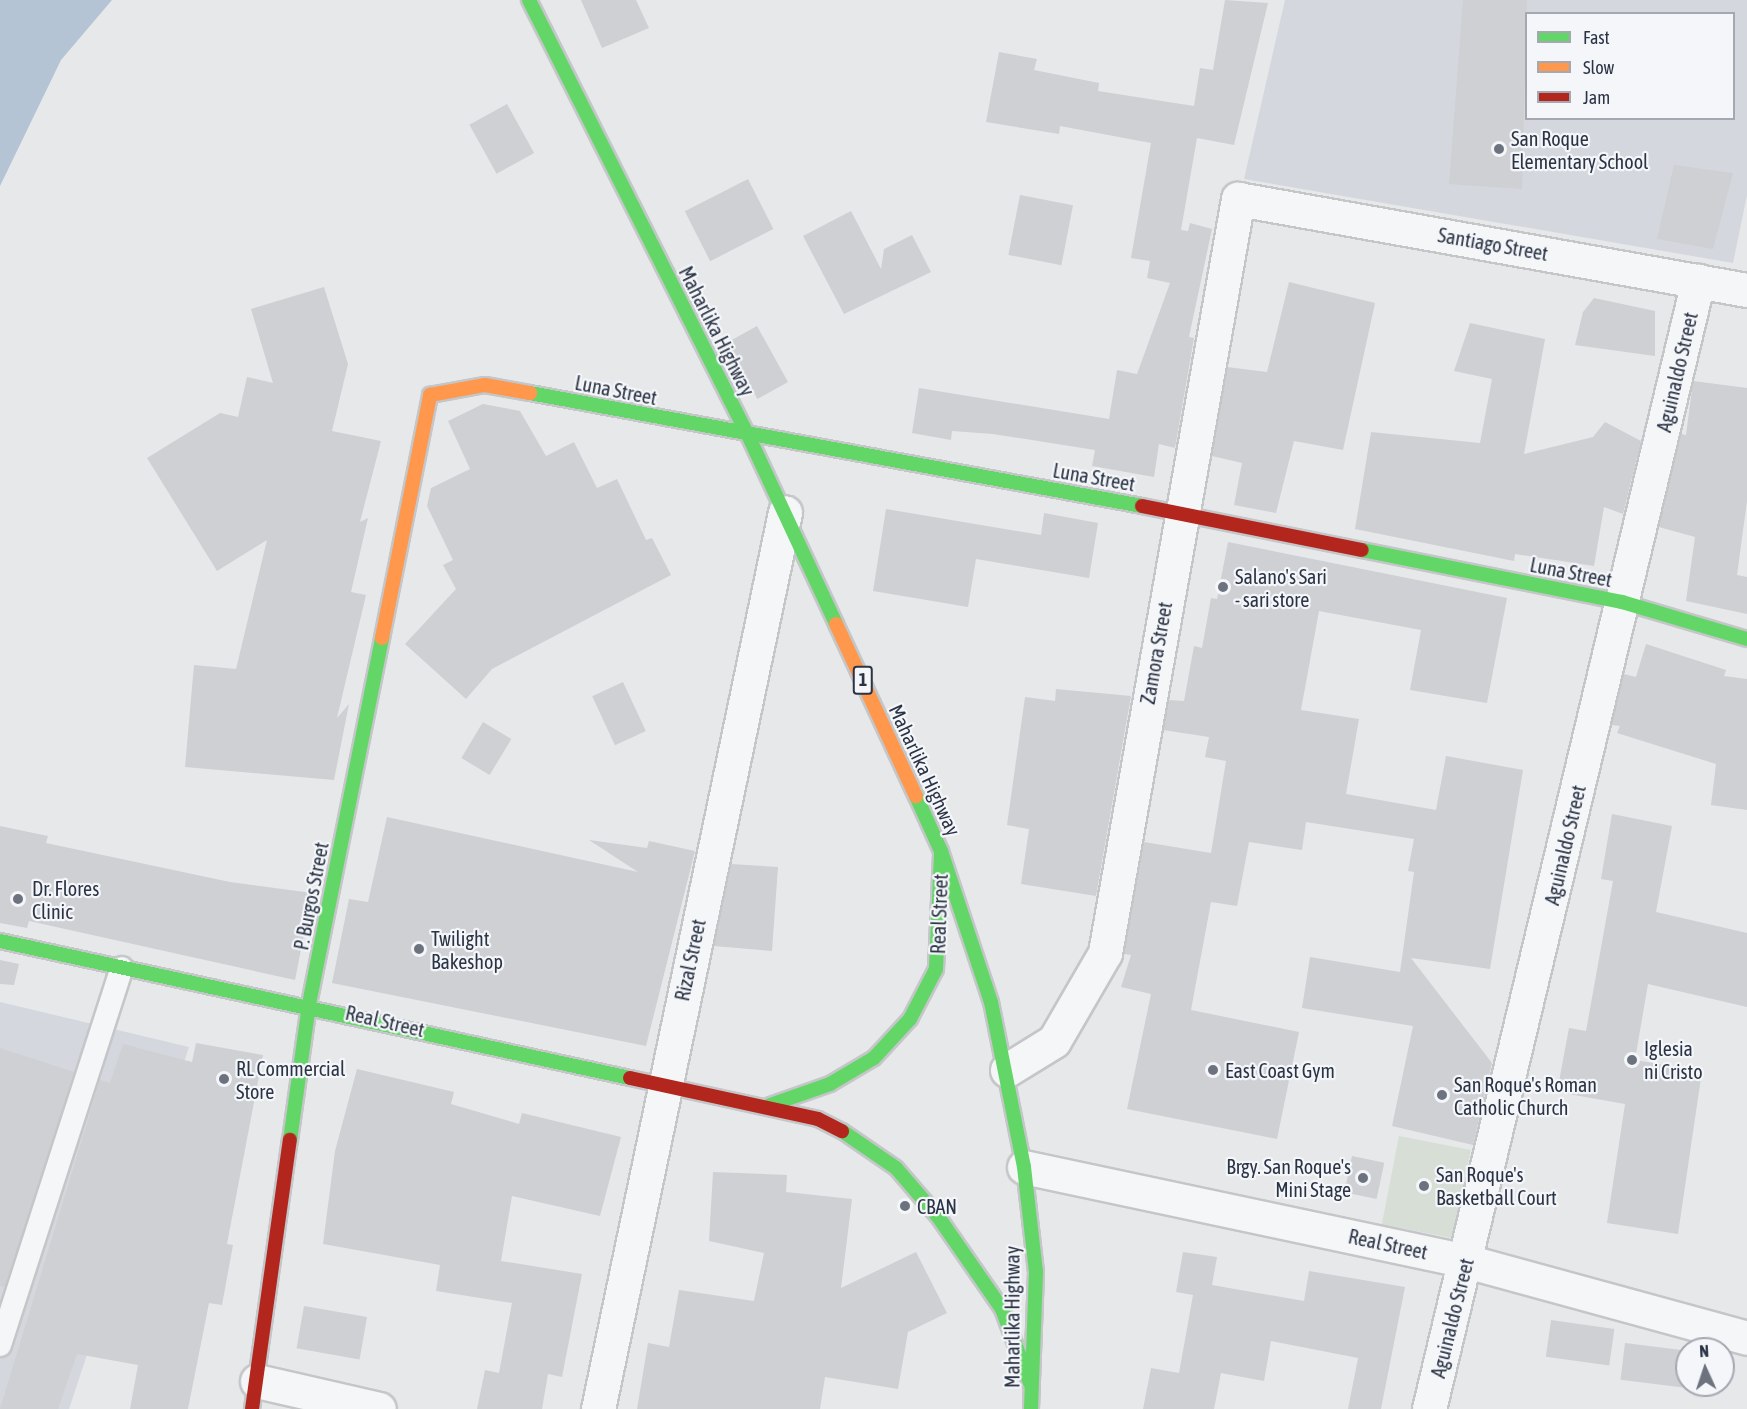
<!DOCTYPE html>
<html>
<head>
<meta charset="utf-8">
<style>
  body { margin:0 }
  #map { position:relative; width:1747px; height:1409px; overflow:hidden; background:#e6e8ea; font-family:"Asap Condensed",sans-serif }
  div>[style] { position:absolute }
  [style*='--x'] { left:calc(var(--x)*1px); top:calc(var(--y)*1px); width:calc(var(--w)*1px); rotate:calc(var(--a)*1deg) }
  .built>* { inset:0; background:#d4d7dd }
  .green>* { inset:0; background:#d6ded6; transform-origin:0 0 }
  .water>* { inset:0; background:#b4c4d5 }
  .building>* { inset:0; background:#ced0d3; transform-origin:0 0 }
  .roads { filter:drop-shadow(2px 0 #c4c6c8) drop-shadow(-2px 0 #c4c6c8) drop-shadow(0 2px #c4c6c8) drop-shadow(0 -2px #c4c6c8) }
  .lane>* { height:22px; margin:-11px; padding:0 11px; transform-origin:11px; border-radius:11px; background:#f5f6f7 }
  .street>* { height:33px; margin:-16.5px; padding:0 16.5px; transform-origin:16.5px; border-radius:16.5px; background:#f5f6f7 }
  .fast>* { height:14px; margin:-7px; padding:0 7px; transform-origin:7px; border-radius:7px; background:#63d668 }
  .slow>* { height:14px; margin:-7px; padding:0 7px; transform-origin:7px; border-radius:7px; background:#ff974d }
  .jam>* { height:14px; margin:-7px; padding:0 7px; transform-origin:7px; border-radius:7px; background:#b3261e }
  .dots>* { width:16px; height:16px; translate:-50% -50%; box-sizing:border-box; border:3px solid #f4f6f9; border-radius:50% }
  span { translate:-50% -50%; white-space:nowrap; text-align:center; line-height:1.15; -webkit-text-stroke:4.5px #f4f6f9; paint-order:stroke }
  .shield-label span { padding:2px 4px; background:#f4f6f9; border:2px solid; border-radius:4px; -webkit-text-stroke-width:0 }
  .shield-label { font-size:18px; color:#2b3445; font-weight:700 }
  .poi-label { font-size:20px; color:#2b3445 }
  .left { translate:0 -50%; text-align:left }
  .right { translate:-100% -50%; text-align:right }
  .street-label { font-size:20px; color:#2b3445 }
  .legend { position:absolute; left:1525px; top:12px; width:210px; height:108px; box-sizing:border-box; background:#f4f6f9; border:2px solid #a4a8b1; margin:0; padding:8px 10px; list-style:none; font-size:18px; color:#2b3445 }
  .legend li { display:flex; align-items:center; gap:12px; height:30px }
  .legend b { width:30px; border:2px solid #a4a8b1 }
  .north { position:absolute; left:1675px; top:1337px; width:60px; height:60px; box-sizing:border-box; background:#f4f6f9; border:2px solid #a4a8b1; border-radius:50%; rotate:357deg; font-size:16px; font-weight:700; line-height:24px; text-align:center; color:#2b3445 }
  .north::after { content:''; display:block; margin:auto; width:21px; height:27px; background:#6c737f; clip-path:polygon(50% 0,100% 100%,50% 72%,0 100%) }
</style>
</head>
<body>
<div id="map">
  <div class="built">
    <i style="clip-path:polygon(evenodd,1285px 0,1747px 0,1747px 195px,1733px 263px,1244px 179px,1285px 0,1526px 14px,1734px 14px,1734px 118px,1526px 118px,1526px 14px)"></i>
    <i style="clip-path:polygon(0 1002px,189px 1047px,69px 1409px,0 1409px)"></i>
  </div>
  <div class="green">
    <i style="left:1399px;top:1136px;width:73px;height:90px;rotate:11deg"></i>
  </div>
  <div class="water">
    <i style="clip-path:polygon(0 0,112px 0,61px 60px,0 186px)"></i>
  </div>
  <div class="building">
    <i style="clip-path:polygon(581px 0,636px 0,649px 28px,602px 48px)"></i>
    <i style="clip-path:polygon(1225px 0,1268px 3px,1234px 145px,1197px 138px,1181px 230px,1188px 231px,1190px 223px,1212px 229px,1189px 337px,1194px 338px,1175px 448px,1159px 444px,1154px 477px,1092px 466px,1095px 450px,993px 434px,952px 431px,951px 440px,912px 433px,919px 388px,1109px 419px,1117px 370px,1137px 374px,1170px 283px,1147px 278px,1150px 261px,1131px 258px,1151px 143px,1060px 126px,1059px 134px,986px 122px,999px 52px,1037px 59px,1034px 70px,1099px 83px,1098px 91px,1194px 106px,1200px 68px,1213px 70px)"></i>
    <i style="clip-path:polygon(1463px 0,1527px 0,1522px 189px,1449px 184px)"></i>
    <i style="left:507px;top:104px;width:56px;height:43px;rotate:61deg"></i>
    <i style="clip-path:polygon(1674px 165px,1733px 173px,1713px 249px,1657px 239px)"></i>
    <i style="left:748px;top:179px;width:56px;height:71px;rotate:63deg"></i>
    <i style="left:1020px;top:195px;width:54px;height:61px;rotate:11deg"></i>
    <i style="clip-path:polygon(851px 211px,881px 269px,884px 249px,912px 235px,931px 272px,844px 314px,803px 236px)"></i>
    <i style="clip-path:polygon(1289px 282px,1375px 303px,1343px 450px,1294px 441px,1276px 513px,1234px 505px,1242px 463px,1212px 456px,1227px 367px,1267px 372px)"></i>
    <i style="clip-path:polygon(324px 287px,348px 364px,332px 431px,381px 441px,360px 522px,368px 518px,351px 592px,366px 595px,337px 718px,349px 704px,334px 780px,185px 767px,194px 665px,236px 669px,267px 540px,217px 571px,147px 458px,220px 413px,238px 417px,247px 377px,273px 383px,251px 309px)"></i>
    <i style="clip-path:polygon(1594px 298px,1655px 311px,1655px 356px,1575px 345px,1583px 312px)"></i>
    <i style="clip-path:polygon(1470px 323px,1545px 339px,1524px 454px,1593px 437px,1605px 422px,1641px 441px,1623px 514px,1604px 507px,1594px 566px,1515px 554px,1514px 561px,1355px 529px,1371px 432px,1480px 443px,1492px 379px,1454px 371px)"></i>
    <i style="left:757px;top:326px;width:64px;height:35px;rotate:61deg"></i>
    <i style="clip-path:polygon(1693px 381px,1747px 388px,1747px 501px,1737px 575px,1747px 577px,1747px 614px,1686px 601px,1695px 537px,1659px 527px,1681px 434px,1686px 435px)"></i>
    <i style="clip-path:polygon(483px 404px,520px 411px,546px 456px,574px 442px,597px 488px,617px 479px,646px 540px,652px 538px,671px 575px,492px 669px,466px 699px,405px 644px,456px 589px,443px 565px,453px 560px,427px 506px,431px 488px,470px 469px,448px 421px)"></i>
    <i style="clip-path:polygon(886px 509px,1041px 535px,1044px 513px,1098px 523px,1089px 578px,976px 559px,968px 607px,873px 591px)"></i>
    <i style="clip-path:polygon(1228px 542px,1507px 598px,1487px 703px,1410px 690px,1421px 630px,1319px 611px,1301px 710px,1359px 719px,1346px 794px,1436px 810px,1446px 756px,1523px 770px,1490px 969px,1411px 958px,1492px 1063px,1473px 1145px,1392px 1126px,1413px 1026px,1302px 1008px,1310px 957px,1400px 972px,1414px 872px,1408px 871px,1414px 839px,1306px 822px,1302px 850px,1249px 842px,1237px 906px,1211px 902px,1191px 1010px,1299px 1032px,1277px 1139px,1127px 1109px,1151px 994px,1121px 987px,1131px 955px,1124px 954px,1144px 842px,1211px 853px,1226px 761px,1205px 757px,1209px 737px,1163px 730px,1169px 700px,1184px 701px,1194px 646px,1202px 648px,1211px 598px,1217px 599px)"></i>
    <i style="clip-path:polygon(1646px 644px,1726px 670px,1724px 676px,1747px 679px,1747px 810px,1711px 805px,1716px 764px,1617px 733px,1620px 726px,1611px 725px,1624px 674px,1636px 677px)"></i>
    <i style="left:623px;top:682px;width:54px;height:34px;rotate:65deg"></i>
    <i style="clip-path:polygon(1056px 689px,1131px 696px,1096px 896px,1021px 884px,1029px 829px,1007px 825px,1025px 697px,1055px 701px)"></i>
    <i style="left:483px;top:722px;width:33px;height:42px;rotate:31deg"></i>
    <i style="clip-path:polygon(1612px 814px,1672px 826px,1656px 912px,1747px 933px,1747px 1007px,1648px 984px,1635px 1060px,1702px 1071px,1678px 1234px,1607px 1223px,1625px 1104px,1557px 1092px,1569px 1028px,1586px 1031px,1613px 881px,1601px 879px)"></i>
    <i style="clip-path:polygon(387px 817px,638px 872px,589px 840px,647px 848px,649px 841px,695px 851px,646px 1046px,332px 983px,349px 899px,368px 902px)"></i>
    <i style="clip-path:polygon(0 826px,48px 836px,46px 843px,230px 882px,312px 893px,295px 980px,29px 921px,27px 928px,0 923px)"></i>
    <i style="clip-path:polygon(731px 864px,778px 867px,772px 951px,714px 946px)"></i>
    <i style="clip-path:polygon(0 960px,19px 964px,14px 985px,0 984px)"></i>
    <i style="clip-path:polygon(196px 1043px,263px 1055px,227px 1244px,233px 1245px,222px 1305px,209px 1303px,188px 1409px,130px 1409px,138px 1365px,77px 1354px,58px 1409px,0 1409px,100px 1080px,110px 1083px,123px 1044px,192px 1062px)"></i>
    <i style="clip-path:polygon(0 1048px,74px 1072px,5px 1287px,0 1286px)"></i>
    <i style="clip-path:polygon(357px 1069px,454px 1092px,451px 1104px,519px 1124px,522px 1113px,621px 1137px,600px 1216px,512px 1196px,501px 1261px,582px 1274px,562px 1377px,548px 1374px,542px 1409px,477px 1409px,485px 1370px,499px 1373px,512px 1303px,436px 1291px,440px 1265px,323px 1244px,335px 1151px)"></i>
    <i style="left:1352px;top:1156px;width:33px;height:37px;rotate:12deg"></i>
    <i style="clip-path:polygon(713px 1172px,787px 1175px,786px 1192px,852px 1199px,841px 1288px,916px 1252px,947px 1313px,908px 1332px,898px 1389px,825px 1377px,820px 1409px,637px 1409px,648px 1343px,669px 1347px,679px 1290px,754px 1301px,764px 1253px,709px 1241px)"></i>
    <i style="clip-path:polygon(1183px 1252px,1217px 1257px,1212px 1285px,1304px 1301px,1309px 1271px,1405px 1287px,1381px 1409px,1348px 1409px,1358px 1358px,1271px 1341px,1264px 1381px,1221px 1373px,1214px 1409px,1143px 1409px,1151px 1368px,1179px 1373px,1193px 1295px,1176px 1292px)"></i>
    <i style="left:304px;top:1306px;width:64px;height:43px;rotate:10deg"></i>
    <i style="left:1551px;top:1320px;width:64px;height:37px;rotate:8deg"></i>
    <i style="left:1625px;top:1343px;width:63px;height:37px;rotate:7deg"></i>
  </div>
  <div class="roads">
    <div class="lane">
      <i style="--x:0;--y:1345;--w:396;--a:-72.1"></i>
    </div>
    <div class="street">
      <i style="--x:1007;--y:1070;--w:55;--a:-31.7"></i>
      <i style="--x:1054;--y:1041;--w:102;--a:-59.9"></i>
      <i style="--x:1105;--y:953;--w:766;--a:-80"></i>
      <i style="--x:1238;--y:199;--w:517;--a:10.14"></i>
      <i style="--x:1024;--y:1167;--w:452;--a:12"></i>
      <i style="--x:1466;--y:1261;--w:291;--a:15.3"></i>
      <i style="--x:257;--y:1381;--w:125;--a:12.9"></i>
      <i style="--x:598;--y:1409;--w:916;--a:-78.22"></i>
      <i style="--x:1429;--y:1409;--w:1160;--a:-76.59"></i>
    </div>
    <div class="fast">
      <i style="--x:529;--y:0;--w:487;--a:63.3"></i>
      <i style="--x:748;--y:435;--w:208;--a:65"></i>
      <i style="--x:530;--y:393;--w:622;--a:10.46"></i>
      <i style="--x:1362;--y:550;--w:265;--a:11.3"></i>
      <i style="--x:1622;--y:602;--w:130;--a:16.5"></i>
      <i style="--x:916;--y:796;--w:60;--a:65.6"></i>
      <i style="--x:941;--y:851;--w:159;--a:71.7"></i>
      <i style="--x:991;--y:1002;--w:168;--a:78.7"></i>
      <i style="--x:1024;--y:1167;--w:106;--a:83.5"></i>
      <i style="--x:1036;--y:1272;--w:137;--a:92.1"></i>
      <i style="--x:0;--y:941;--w:645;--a:12.27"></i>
      <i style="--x:770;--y:1105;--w:64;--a:-19.3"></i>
      <i style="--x:830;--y:1084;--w:51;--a:-30.6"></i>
      <i style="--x:874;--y:1058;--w:53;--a:-47.3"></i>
      <i style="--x:910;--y:1019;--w:56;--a:-62.5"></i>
      <i style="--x:936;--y:969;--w:116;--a:-87.5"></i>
      <i style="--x:842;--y:1131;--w:65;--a:34.4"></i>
      <i style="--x:896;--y:1168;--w:66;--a:49.3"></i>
      <i style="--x:939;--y:1218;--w:111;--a:55.3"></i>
      <i style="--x:1002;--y:1309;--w:79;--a:69.3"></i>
      <i style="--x:290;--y:1140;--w:137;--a:-82"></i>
      <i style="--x:309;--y:1004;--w:373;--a:-78.7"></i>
    </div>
    <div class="slow">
      <i style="--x:836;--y:624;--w:190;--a:65.1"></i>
      <i style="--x:382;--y:638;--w:248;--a:-78.8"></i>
      <i style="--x:430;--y:395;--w:56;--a:-10.3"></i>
      <i style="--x:485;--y:385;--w:46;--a:10.1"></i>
    </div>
    <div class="jam">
      <i style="--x:1142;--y:506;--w:224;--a:11.3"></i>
      <i style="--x:630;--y:1078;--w:192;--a:12.3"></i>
      <i style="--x:818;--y:1119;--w:27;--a:27"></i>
      <i style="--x:252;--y:1409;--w:272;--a:-82"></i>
    </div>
  </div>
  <div class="dots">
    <i style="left:1499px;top:149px;background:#6c737f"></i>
    <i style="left:1223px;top:587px;background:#6c737f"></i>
    <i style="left:18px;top:899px;background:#6c737f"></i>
    <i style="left:419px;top:949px;background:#6c737f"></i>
    <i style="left:1632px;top:1060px;background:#6c737f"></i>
    <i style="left:1213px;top:1070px;background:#6c737f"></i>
    <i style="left:224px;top:1079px;background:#6c737f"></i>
    <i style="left:1442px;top:1095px;background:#6c737f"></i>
    <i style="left:1363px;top:1178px;background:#6c737f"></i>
    <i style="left:1424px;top:1186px;background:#6c737f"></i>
    <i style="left:905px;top:1206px;background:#6c737f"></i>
  </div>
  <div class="shield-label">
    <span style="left:863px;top:680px">1</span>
  </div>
  <div class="poi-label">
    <span class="left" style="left:1511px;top:150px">San Roque<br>Elementary School</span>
    <span class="left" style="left:1235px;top:588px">Salano's Sari<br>- sari store</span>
    <span class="left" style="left:32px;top:900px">Dr. Flores<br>Clinic</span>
    <span class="left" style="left:431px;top:950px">Twilight<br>Bakeshop</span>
    <span class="left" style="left:1644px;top:1060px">Iglesia<br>ni Cristo</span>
    <span class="left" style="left:236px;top:1080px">RL Commercial<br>Store</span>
    <span class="left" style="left:1225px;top:1070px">East Coast Gym</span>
    <span class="left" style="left:1454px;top:1096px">San Roque's Roman<br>Catholic Church</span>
    <span class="right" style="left:1351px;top:1178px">Brgy. San Roque's<br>Mini Stage</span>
    <span class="left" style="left:1436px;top:1186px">San Roque's<br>Basketball Court</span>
    <span class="left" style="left:917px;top:1206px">CBAN</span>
  </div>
  <div class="street-label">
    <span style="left:1493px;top:244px;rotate:10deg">Santiago Street</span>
    <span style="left:717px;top:331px;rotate:63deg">Maharlika Highway</span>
    <span style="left:1677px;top:372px;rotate:-77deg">Aguinaldo Street</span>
    <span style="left:616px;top:390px;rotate:11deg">Luna Street</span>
    <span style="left:1094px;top:477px;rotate:10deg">Luna Street</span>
    <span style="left:1571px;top:572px;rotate:11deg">Luna Street</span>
    <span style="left:1156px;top:653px;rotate:-80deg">Zamora Street</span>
    <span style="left:925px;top:770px;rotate:65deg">Maharlika Highway</span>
    <span style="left:1565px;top:845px;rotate:-77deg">Aguinaldo Street</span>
    <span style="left:311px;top:896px;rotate:-79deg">P. Burgos Street</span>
    <span style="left:939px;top:914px;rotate:-88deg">Real Street</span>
    <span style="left:690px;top:960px;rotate:-78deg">Rizal Street</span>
    <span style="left:385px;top:1021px;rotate:13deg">Real Street</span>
    <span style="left:1388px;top:1244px;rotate:12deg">Real Street</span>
    <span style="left:1012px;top:1317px;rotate:-90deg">Maharlika Highway</span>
    <span style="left:1452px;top:1318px;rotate:-76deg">Aguinaldo Street</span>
  </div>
  <ul class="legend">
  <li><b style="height:8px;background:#63d668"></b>Fast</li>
  <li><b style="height:8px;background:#ff974d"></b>Slow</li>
  <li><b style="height:8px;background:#b3261e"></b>Jam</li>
  </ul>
  <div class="north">N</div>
</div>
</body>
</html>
